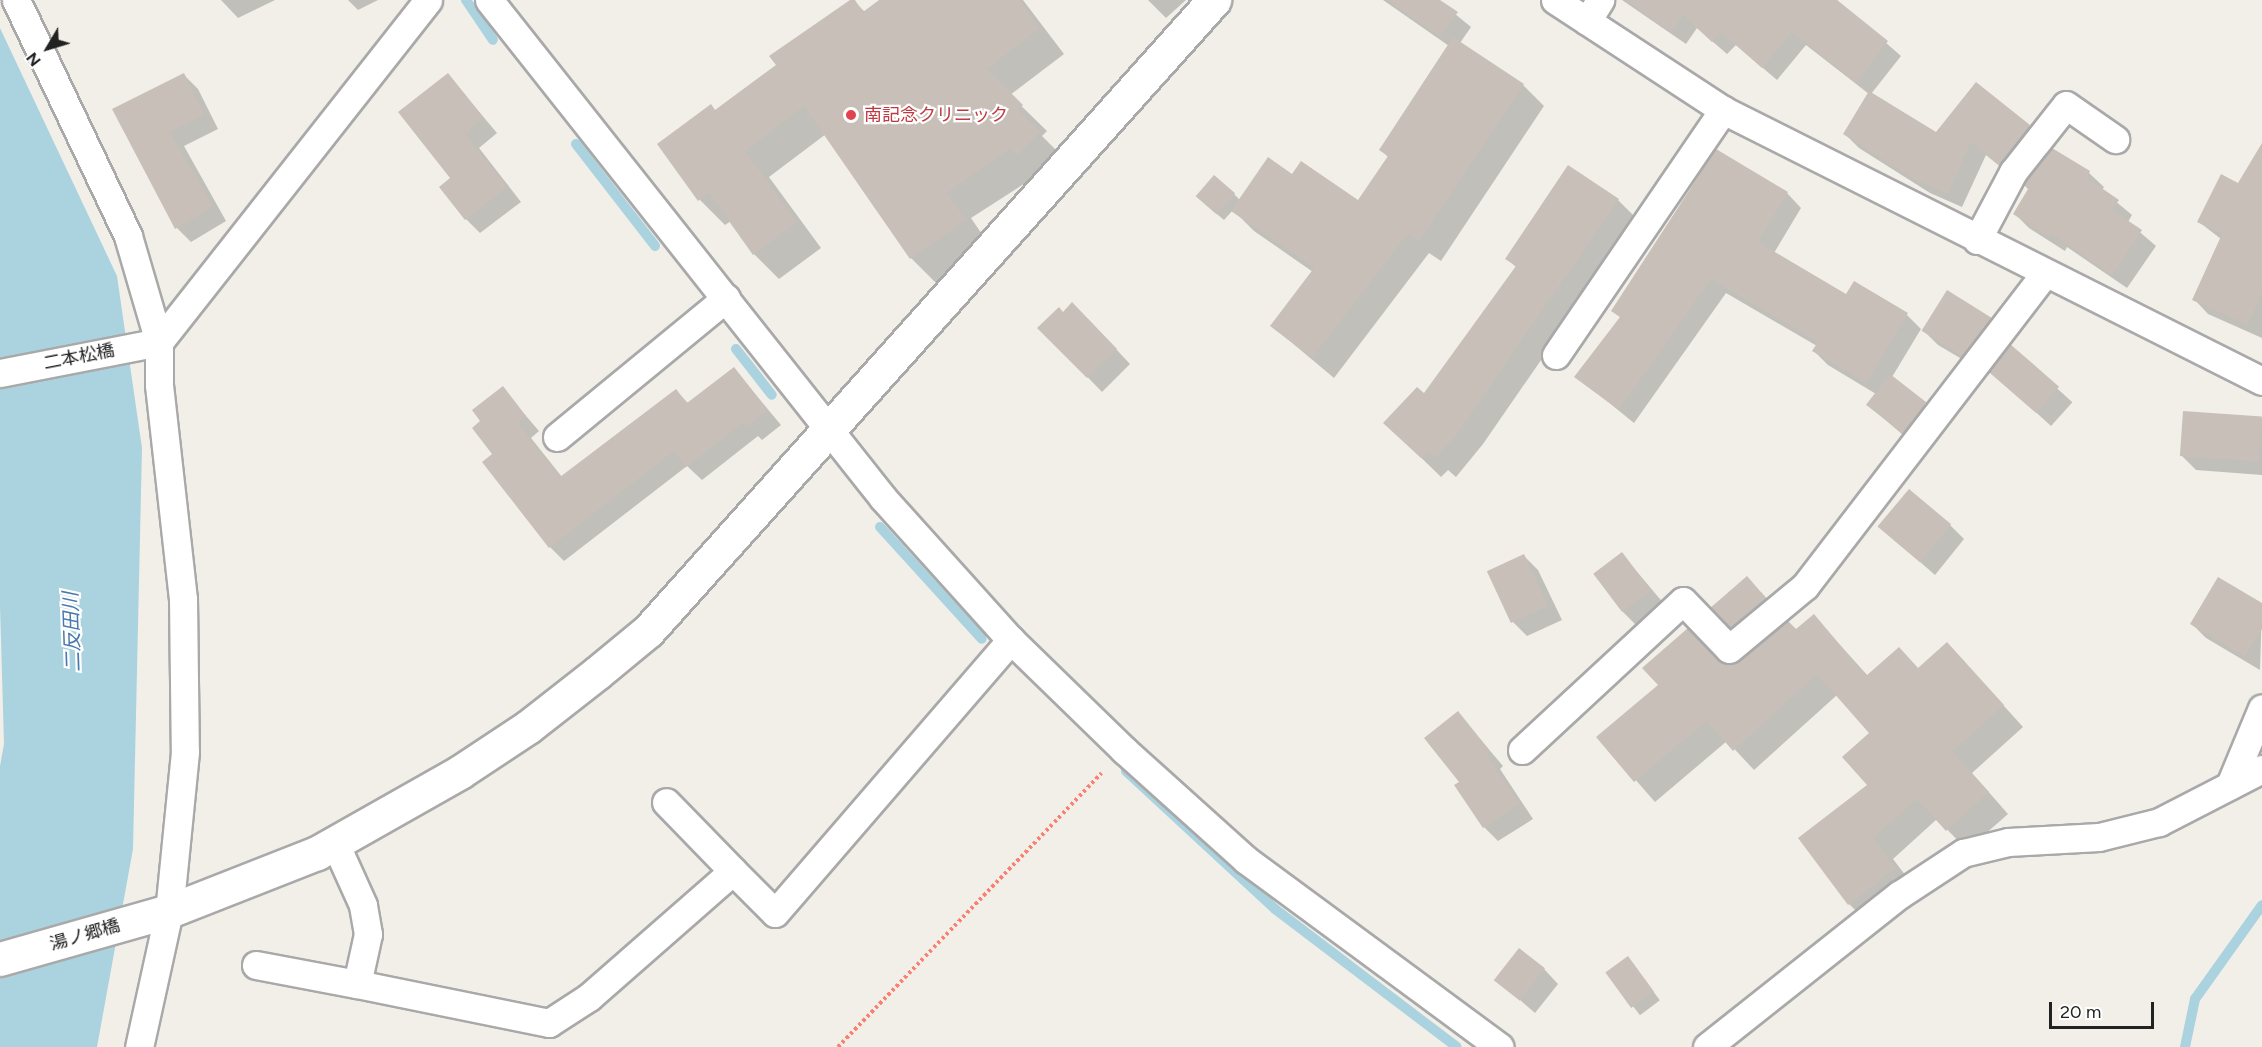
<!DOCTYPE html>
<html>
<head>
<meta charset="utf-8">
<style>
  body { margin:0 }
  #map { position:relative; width:2262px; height:1047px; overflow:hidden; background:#f2efe9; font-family:Figtree,"Noto Sans JP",sans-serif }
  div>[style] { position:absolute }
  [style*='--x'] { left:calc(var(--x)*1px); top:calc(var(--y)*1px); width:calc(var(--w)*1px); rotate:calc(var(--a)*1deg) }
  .water>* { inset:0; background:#aad3df }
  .shadow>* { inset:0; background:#0003; transform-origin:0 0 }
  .stream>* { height:10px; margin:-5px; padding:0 5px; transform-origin:5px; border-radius:5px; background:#aad3df }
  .building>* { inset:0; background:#c7bfb8; transform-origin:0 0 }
  .path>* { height:4px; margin-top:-2px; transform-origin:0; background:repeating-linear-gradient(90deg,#fa8072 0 3px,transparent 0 6px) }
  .roads { filter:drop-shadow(2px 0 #a9a9a9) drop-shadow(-2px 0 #a9a9a9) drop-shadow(0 2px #a9a9a9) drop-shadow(0 -2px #a9a9a9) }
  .minor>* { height:27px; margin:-13.5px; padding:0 13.5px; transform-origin:13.5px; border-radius:13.5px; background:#fff }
  .tertiary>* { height:33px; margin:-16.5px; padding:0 16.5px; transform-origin:16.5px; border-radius:16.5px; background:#fff }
  .dots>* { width:16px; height:16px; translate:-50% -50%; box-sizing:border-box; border:3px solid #fff; border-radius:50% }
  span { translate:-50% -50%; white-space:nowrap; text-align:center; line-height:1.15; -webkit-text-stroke:4.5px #fff; paint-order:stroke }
  .health-label { font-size:18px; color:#be3a42 }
  .left { translate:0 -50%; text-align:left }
  .street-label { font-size:18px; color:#222 }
  .water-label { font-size:20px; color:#4a7aab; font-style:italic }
  .north { position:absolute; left:18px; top:18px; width:60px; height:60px; -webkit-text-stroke:4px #fff; paint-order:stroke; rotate:232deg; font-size:16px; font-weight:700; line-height:24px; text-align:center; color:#222 }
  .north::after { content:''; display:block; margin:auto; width:21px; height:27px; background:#222; clip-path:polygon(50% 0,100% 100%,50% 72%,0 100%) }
  .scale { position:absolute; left:2049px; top:1002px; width:105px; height:27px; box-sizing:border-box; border:3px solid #222; border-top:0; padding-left:8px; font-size:18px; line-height:21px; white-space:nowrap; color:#222; -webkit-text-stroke:4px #fff; paint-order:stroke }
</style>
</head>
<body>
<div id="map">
  <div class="water">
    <i style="clip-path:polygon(0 28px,117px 276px,142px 448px,133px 849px,97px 1047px,0 1047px,0 766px,4px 744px,0 606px)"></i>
  </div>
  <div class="shadow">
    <i style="clip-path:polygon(221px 0,275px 0,238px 18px)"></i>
    <i style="clip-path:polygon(348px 0,378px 0,358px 10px)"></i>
    <i style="clip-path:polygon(853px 0,865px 12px,882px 0,1023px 0,1064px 54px,1010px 95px,1047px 131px,1042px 136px,1064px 158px,971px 218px,990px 246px,936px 283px,911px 258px,826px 134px,769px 177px,821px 248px,779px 279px,754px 254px,731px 221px,725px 225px,700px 200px,659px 144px,711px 106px,716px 111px,778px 66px)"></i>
    <i style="clip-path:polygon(1148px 0,1186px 0,1166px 18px)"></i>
    <i style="clip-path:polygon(1383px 0,1438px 0,1471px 27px,1460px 43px,1523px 85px,1544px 106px,1441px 261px,1429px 253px,1334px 378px,1272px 326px,1313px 272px,1254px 231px,1233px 210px,1224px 220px,1205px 204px,1234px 194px,1240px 200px,1293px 176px,1359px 202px,1389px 158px,1381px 150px,1449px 46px)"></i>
    <i style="clip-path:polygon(1622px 0,1837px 0,1901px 56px,1871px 94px,1936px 134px,2029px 126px,2043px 140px,2014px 178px,1986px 155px,1962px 207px,1930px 193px,1859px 148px,1845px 134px,1869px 94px,1806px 45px,1777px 80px,1736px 45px,1727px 54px,1697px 28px,1686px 44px)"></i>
    <i style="clip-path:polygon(184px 75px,198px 89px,218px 129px,184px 146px,226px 221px,191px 242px,177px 228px,114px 110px)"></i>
    <i style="clip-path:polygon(448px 75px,497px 133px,479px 148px,521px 202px,480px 233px,466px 219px,453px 178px)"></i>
    <i style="clip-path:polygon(2053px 150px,2089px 173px,2104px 187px,2102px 190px,2132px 215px,2128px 222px,2156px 246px,2127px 288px,2067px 247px,2065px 251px,2029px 228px,2015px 214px)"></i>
    <i style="clip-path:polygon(2262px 156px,2262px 338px,2208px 314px,2194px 299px,2221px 239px,2199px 222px,2239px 185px)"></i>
    <i style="clip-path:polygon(1569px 167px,1618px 200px,1638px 220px,1483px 444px,1456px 477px,1448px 470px,1441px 477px,1405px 442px,1425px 396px,1516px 267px,1507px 259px)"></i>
    <i style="clip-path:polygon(1787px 193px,1801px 208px,1774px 253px,1847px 296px,1907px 315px,1921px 329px,1892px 377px,1939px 417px,1917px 447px,1868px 405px,1876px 394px,1828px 365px,1814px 351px,1817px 346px,1726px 293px,1634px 423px,1576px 376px,1621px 318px,1613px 311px)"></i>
    <i style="clip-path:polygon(1947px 292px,1990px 318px,2005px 332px,1977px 368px,1938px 345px,1924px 331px)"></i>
    <i style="clip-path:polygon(1063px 314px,1087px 318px,1130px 364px,1102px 392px,1040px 328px)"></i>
    <i style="left:2010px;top:346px;width:84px;height:32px;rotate:42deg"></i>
    <i style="clip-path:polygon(734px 369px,781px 425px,762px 440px,758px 436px,702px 480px,687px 466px,564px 561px,550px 547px,482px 421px,502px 388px,539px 431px,531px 438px,562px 477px,676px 391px,689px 404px)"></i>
    <i style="clip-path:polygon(2262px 418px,2262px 475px,2196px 470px,2182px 456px)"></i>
    <i style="clip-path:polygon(1950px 525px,1964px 539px,1935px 575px,1880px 527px)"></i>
    <i style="clip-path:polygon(1622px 554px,1665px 605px,1637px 626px,1623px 612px)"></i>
    <i style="clip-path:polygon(1524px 556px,1538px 570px,1562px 620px,1527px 636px,1513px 622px)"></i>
    <i style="clip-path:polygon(1761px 592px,1779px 613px,1746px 641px,1713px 608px)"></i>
    <i style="clip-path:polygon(2262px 605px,2260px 670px,2206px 638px,2192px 624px)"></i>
    <i style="clip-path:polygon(1814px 616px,1868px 676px,1967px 665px,2023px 727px,1972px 773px,2008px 814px,1967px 850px,1937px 819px,1893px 859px,1916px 889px,1870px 924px,1849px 904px,1869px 786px,1871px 733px,1837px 695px,1754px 770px,1727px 741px,1655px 802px,1598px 737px,1718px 662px,1732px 666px,1796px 631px)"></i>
    <i style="clip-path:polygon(1458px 713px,1503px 766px,1500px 769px,1533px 819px,1498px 841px,1484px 827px,1461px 782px)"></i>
    <i style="left:1628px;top:958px;width:53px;height:25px;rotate:53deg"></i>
    <i style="clip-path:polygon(1544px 969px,1558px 984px,1535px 1013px,1496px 979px)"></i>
  </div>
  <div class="stream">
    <i style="--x:466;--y:0;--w:48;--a:56"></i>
    <i style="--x:576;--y:144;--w:129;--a:52.2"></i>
    <i style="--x:736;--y:349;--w:58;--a:52"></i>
    <i style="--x:880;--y:527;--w:151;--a:47.7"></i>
    <i style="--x:1126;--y:771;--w:203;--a:42.8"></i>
    <i style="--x:1275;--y:909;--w:228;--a:37.2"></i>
    <i style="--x:2185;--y:1047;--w:49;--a:-78.2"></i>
    <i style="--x:2195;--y:999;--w:115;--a:-54.5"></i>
  </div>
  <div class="building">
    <i style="clip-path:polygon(850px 0,855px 0,863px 12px,879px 0,1019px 0,1040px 28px,987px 69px,1023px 105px,1018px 110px,1040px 132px,1018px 155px,1011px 148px,947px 193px,966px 220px,910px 259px,804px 106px,745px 151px,797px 222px,753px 255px,709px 193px,698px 201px,657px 144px,711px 104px,715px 110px,776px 65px,769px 56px)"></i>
    <i style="clip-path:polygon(1387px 0,1440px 0,1458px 12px,1440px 37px)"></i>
    <i style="clip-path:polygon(1624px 0,1837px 0,1888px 41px,1856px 83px,1792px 32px,1762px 68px,1721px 32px,1712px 42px,1683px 15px,1672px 32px)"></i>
    <i style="clip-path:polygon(1453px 37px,1524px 84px,1419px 241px,1408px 233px,1312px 358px,1270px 326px,1314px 268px,1231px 211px,1268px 157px,1292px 174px,1301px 161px,1358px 200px,1388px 156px,1379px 150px)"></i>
    <i style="clip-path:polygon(184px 73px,204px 115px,170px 132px,213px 207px,175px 229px,112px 109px)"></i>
    <i style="clip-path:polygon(448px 73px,484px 118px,465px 133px,507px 187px,465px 220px,439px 187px,450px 178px,398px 112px)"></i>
    <i style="clip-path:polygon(1976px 82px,2030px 125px,1999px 165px,1971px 142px,1948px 194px,1914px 179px,1843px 134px,1869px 91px,1936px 132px)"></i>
    <i style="clip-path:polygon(2262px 143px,2262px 294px,2248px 325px,2192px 300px,2222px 234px,2197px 222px,2221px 174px,2238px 183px)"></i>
    <i style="clip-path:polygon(2052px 148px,2090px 171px,2087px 178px,2119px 200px,2112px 210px,2142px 230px,2112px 275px,2052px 234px,2050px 238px,2013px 214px,2028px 189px,2024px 185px,2026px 181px)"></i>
    <i style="clip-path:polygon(1716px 149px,1788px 192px,1758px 242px,1846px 294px,1854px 281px,1908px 313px,1866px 383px,1812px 351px,1818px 342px,1711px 279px,1619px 410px,1574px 377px,1620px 317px,1611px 311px)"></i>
    <i style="clip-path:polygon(1568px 165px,1619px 199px,1455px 437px,1435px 458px,1428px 451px,1421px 458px,1383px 423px,1417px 387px,1424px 393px,1516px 266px,1505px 259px)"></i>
    <i style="left:1214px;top:175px;width:28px;height:28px;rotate:41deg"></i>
    <i style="left:1947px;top:290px;width:52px;height:48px;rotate:32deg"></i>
    <i style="clip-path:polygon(1072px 302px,1117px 349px,1087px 378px,1037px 328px,1059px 307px,1063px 312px)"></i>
    <i style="left:2010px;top:344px;width:65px;height:35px;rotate:41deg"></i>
    <i style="clip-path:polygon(734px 367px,768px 410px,746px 427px,743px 423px,686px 467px,674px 451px,549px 548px,482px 462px,492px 454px,472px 428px,480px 421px,472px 410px,503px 386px,526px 416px,518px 423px,560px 477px,676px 389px,687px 403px)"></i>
    <i style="left:1890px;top:374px;width:46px;height:39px;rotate:38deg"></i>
    <i style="left:2183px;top:411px;width:79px;height:45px;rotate:4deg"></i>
    <i style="left:1909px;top:489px;width:55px;height:49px;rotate:40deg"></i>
    <i style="left:1622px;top:552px;width:48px;height:36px;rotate:53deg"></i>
    <i style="left:1524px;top:554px;width:57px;height:41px;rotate:65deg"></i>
    <i style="left:1747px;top:576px;width:29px;height:48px;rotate:49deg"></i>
    <i style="clip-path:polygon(2218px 577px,2262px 603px,2262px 629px,2245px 657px,2190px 624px)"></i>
    <i style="clip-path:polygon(1814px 614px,1866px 676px,1899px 647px,1918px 668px,1947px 642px,2004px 705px,1952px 752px,1989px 792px,1946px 831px,1917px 799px,1873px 838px,1896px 868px,1848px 905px,1798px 838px,1867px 785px,1842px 757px,1869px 733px,1817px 674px,1733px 751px,1707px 721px,1634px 782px,1596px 737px,1658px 685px,1642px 668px,1688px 628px,1718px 660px,1731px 664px,1788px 621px,1796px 629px)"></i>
    <i style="clip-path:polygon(1458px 711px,1490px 751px,1486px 754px,1520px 804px,1483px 828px,1454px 785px,1459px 782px,1424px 738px)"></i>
    <i style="left:1519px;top:948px;width:33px;height:41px;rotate:38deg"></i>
    <i style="left:1628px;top:956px;width:44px;height:28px;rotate:54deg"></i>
  </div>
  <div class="path">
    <i style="--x:838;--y:1047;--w:380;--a:-46.1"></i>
  </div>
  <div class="roads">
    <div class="minor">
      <i style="--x:16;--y:0;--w:261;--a:64.6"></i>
      <i style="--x:128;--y:236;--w:110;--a:73.7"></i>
      <i style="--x:159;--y:342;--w:43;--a:90"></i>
      <i style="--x:159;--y:385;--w:215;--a:83.6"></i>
      <i style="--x:183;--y:599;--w:153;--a:89.3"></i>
      <i style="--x:185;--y:752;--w:160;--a:95.7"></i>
      <i style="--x:169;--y:911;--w:139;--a:102.4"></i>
      <i style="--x:489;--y:0;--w:635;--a:51.65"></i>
      <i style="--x:883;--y:498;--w:191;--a:48"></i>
      <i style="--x:1011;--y:640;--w:158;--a:44.2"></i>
      <i style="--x:1124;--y:750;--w:164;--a:42"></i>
      <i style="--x:1246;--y:860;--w:315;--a:36.4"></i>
      <i style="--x:1555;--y:0;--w:201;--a:33.2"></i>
      <i style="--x:1723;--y:110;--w:603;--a:26.69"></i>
      <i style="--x:1587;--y:21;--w:25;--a:-58"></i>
      <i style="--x:1977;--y:240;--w:77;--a:-62.1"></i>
      <i style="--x:2013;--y:172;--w:85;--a:-51.7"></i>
      <i style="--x:2066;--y:105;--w:60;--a:34.8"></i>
      <i style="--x:159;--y:342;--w:435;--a:-51.8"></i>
      <i style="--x:1556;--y:355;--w:297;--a:-55.7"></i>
      <i style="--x:0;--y:373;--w:162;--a:-11"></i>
      <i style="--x:557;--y:437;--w:219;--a:-39.4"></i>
      <i style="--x:1522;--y:750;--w:219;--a:-42.8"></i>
      <i style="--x:1683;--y:601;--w:66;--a:46.2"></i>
      <i style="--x:1729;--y:649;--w:99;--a:-39.7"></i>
      <i style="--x:1805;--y:586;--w:393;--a:-52.5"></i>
      <i style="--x:2230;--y:785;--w:83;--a:-67.4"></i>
      <i style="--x:733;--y:871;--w:59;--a:45"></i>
      <i style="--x:775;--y:913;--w:361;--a:-49.2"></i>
      <i style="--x:256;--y:965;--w:103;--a:10.7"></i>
      <i style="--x:357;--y:984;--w:51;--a:-77.6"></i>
      <i style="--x:368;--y:934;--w:29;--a:-100"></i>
      <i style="--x:363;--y:905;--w:68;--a:-114.3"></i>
      <i style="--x:357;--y:984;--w:196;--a:11.5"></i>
      <i style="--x:549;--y:1023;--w:48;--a:-33"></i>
      <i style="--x:589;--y:997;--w:191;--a:-41.2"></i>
      <i style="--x:733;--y:871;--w:96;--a:-134.2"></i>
      <i style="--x:1707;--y:1047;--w:245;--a:-38.4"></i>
      <i style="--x:1899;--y:895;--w:77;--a:-33.3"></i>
      <i style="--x:1963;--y:853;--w:46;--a:-13.7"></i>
      <i style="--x:2008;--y:842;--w:91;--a:-3.1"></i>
      <i style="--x:2099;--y:837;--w:62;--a:-14"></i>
      <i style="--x:2159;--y:822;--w:116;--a:-27.2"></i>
    </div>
    <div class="tertiary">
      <i style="--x:0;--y:959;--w:176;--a:-15.9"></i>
      <i style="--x:169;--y:911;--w:159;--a:-21.4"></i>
      <i style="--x:317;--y:853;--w:164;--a:-29.5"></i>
      <i style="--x:460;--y:772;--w:82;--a:-33.5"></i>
      <i style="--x:528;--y:727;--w:88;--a:-38"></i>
      <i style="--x:597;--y:673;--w:66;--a:-39.5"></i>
      <i style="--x:648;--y:631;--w:848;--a:-48.11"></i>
    </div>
  </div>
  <div class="dots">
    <i style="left:851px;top:115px;background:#e0444e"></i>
  </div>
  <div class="health-label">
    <span class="left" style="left:864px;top:115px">南記念クリニック</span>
  </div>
  <div class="street-label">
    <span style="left:79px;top:357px;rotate:-11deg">二本松橋</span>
    <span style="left:85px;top:935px;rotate:-16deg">湯ノ郷橋</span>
  </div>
  <div class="water-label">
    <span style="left:72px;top:632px;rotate:-92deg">二反田川</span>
  </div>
  <div class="north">N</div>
  <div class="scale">20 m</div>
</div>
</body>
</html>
